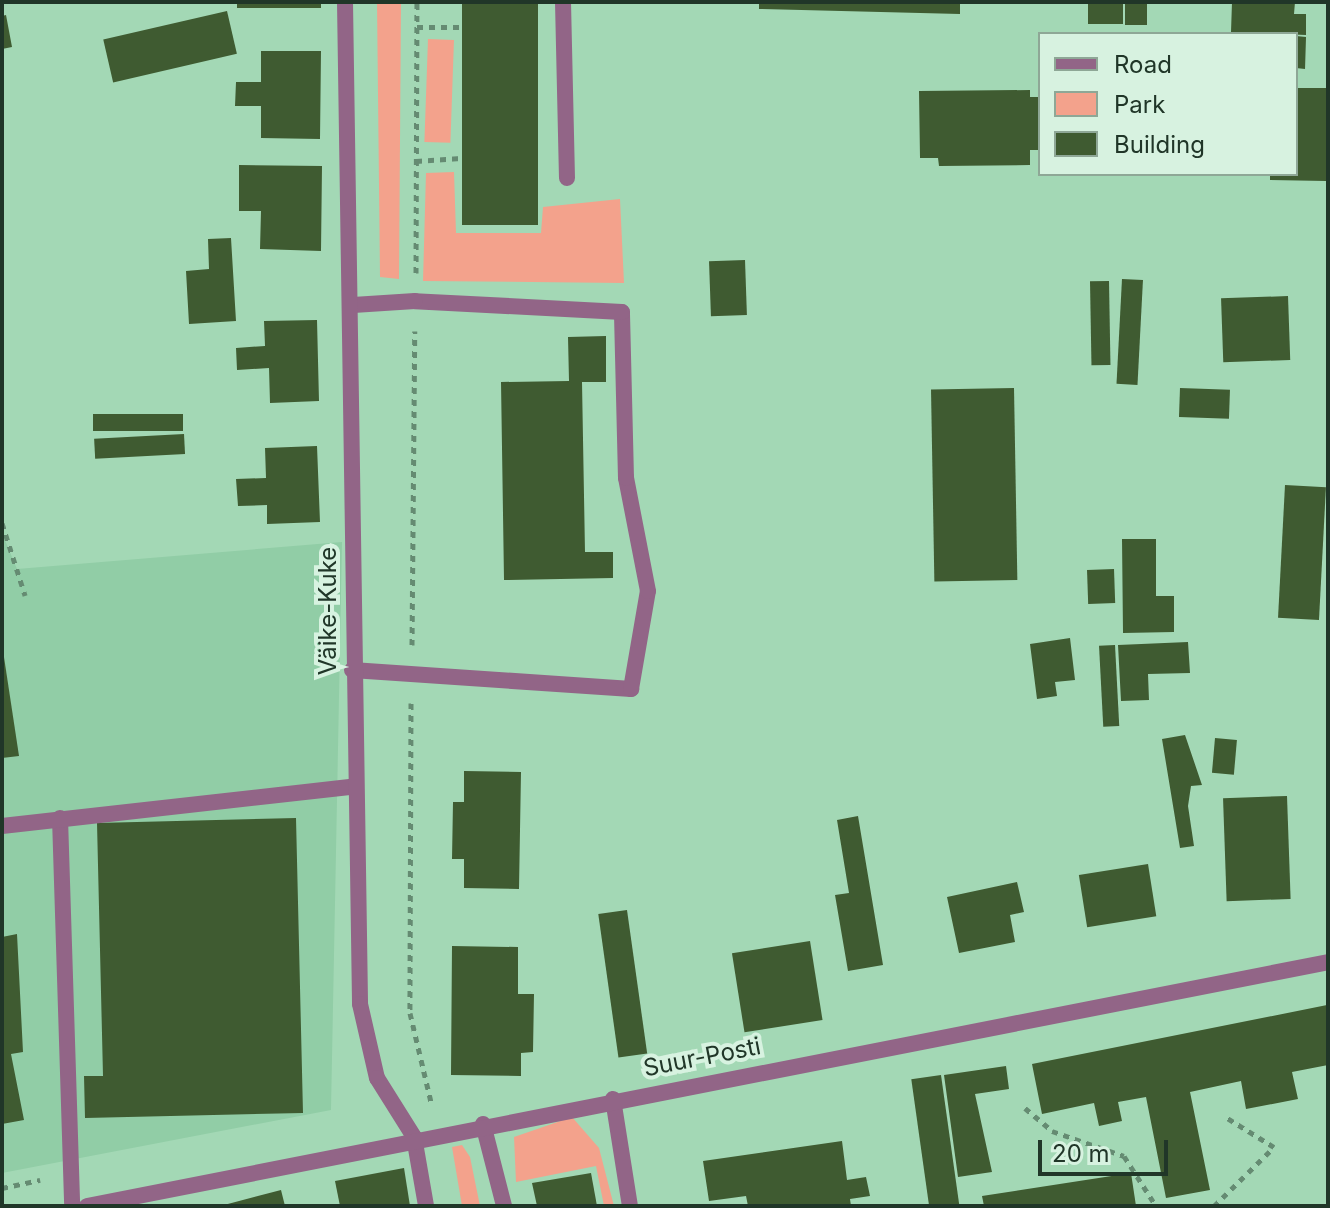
<!DOCTYPE html>
<html>
<head>
<meta charset="utf-8">
<style>
  body { margin:0 }
  #map { position:relative; width:1330px; height:1208px; overflow:hidden; background:#a3d8b5; font-family:Inter,sans-serif }
  div>[style] { position:absolute }
  [style*='--x'] { left:calc(var(--x)*1px); top:calc(var(--y)*1px); width:calc(var(--w)*1px); rotate:calc(var(--a)*1deg) }
  .built>* { inset:0; background:#91cda6 }
  .green>* { inset:0; background:#f3a28c; transform-origin:0 0 }
  .building>* { inset:0; background:#3f5b31; transform-origin:0 0 }
  .path>* { height:5px; margin-top:-2.5px; transform-origin:0; background:repeating-linear-gradient(90deg,#658b72 0 6px,transparent 0 12px) }
  .lane>* { height:16px; margin:-8px; padding:0 8px; transform-origin:8px; border-radius:8px; background:#926587 }
  .street>* { height:16px; margin:-8px; padding:0 8px; transform-origin:8px; border-radius:8px; background:#926587 }
  span { translate:-50% -50%; white-space:nowrap; text-align:center; line-height:1.15; -webkit-text-stroke:8px #d7f2e0; paint-order:stroke }
  .street-label { font-size:24px; color:#203628 }
  .frame { position:absolute; inset:0; border:4px solid #203628; pointer-events:none }
  .legend { position:absolute; left:1038px; top:32px; width:260px; height:144px; box-sizing:border-box; background:#d7f2e0; border:2px solid #8ea796; margin:0; padding:10px 14px; list-style:none; font-size:24px; color:#203628 }
  .legend li { display:flex; align-items:center; gap:16px; height:40px }
  .legend b { width:40px; border:2px solid #8ea796 }
  .scale { position:absolute; left:1038px; top:1140px; width:130px; height:36px; box-sizing:border-box; border:4px solid #203628; border-top:0; padding-left:10px; font-size:24px; line-height:28px; white-space:nowrap; color:#203628; -webkit-text-stroke:6px #d7f2e0; paint-order:stroke }
</style>
</head>
<body>
<div id="map">
  <div class="built">
    <i style="clip-path:polygon(2px 533px,17px 569px,342px 542px,331px 1110px,2px 1173px)"></i>
  </div>
  <div class="green">
    <i style="clip-path:polygon(377px 2px,401px 2px,399px 279px,380px 277px)"></i>
    <i style="left:428px;top:39px;width:26px;height:103px;rotate:2deg"></i>
    <i style="clip-path:polygon(454px 172px,456px 233px,541px 233px,543px 207px,620px 199px,624px 283px,423px 281px,426px 173px)"></i>
    <i style="clip-path:polygon(572px 1117px,599px 1148px,614px 1206px,604px 1206px,596px 1166px,516px 1182px,514px 1137px)"></i>
    <i style="clip-path:polygon(462px 1145px,470px 1157px,480px 1206px,462px 1206px,452px 1147px)"></i>
  </div>
  <div class="building">
    <i style="left:237px;top:2px;width:84px;height:6px"></i>
    <i style="left:462px;top:2px;width:76px;height:223px"></i>
    <i style="clip-path:polygon(759px 2px,960px 2px,960px 14px,759px 9px)"></i>
    <i style="left:1088px;top:2px;width:35px;height:22px"></i>
    <i style="left:1125px;top:2px;width:22px;height:23px"></i>
    <i style="clip-path:polygon(1232px 2px,1295px 2px,1294px 14px,1306px 14px,1306px 35px,1231px 32px)"></i>
    <i style="left:227px;top:11px;width:44px;height:127px;rotate:77deg"></i>
    <i style="clip-path:polygon(6px 15px,12px 47px,2px 49px,2px 16px)"></i>
    <i style="clip-path:polygon(1296px 36px,1306px 37px,1305px 69px,1296px 68px)"></i>
    <i style="clip-path:polygon(261px 51px,321px 51px,320px 139px,261px 138px,261px 106px,235px 106px,236px 82px,261px 82px)"></i>
    <i style="clip-path:polygon(1296px 88px,1328px 88px,1326px 181px,1270px 180px,1270px 174px,1296px 174px)"></i>
    <i style="clip-path:polygon(1030px 90px,1030px 97px,1040px 97px,1040px 150px,1030px 150px,1030px 165px,939px 166px,938px 158px,920px 158px,919px 91px)"></i>
    <i style="clip-path:polygon(239px 165px,322px 166px,321px 251px,260px 249px,261px 211px,239px 211px)"></i>
    <i style="clip-path:polygon(231px 238px,236px 321px,189px 324px,186px 271px,209px 269px,208px 239px)"></i>
    <i style="left:745px;top:260px;width:55px;height:36px;rotate:88deg"></i>
    <i style="left:1122px;top:279px;width:21px;height:105px;rotate:3deg"></i>
    <i style="left:1109px;top:281px;width:84px;height:19px;rotate:89deg"></i>
    <i style="left:1288px;top:296px;width:64px;height:67px;rotate:88deg"></i>
    <i style="clip-path:polygon(317px 320px,319px 401px,270px 403px,269px 368px,237px 370px,236px 348px,265px 346px,264px 321px)"></i>
    <i style="clip-path:polygon(606px 336px,606px 382px,582px 382px,585px 552px,613px 552px,613px 578px,504px 580px,501px 382px,569px 381px,568px 337px)"></i>
    <i style="left:1014px;top:388px;width:192px;height:83px;rotate:89deg"></i>
    <i style="left:1180px;top:388px;width:50px;height:29px;rotate:2deg"></i>
    <i style="left:183px;top:414px;width:17px;height:90px;rotate:90deg"></i>
    <i style="left:184px;top:434px;width:20px;height:90px;rotate:87deg"></i>
    <i style="clip-path:polygon(317px 446px,320px 522px,267px 524px,267px 505px,238px 506px,236px 479px,266px 478px,265px 448px)"></i>
    <i style="left:1285px;top:485px;width:41px;height:133px;rotate:3deg"></i>
    <i style="clip-path:polygon(1122px 539px,1156px 539px,1156px 596px,1174px 596px,1174px 632px,1123px 633px)"></i>
    <i style="left:1114px;top:569px;width:34px;height:27px;rotate:88deg"></i>
    <i style="clip-path:polygon(1070px 638px,1075px 680px,1055px 682px,1057px 696px,1037px 699px,1030px 644px)"></i>
    <i style="clip-path:polygon(1188px 642px,1190px 673px,1148px 674px,1149px 700px,1121px 701px,1118px 645px)"></i>
    <i style="clip-path:polygon(2px 644px,19px 756px,2px 758px)"></i>
    <i style="left:1115px;top:645px;width:81px;height:16px;rotate:87deg"></i>
    <i style="clip-path:polygon(1185px 735px,1202px 785px,1191px 786px,1188px 806px,1194px 846px,1180px 848px,1162px 739px)"></i>
    <i style="left:1215px;top:738px;width:22px;height:35px;rotate:5deg"></i>
    <i style="clip-path:polygon(464px 771px,521px 772px,519px 889px,464px 888px,464px 859px,452px 859px,453px 802px,464px 802px)"></i>
    <i style="left:1287px;top:796px;width:103px;height:64px;rotate:88deg"></i>
    <i style="clip-path:polygon(858px 816px,883px 965px,848px 971px,835px 895px,849px 893px,837px 820px)"></i>
    <i style="clip-path:polygon(296px 818px,303px 1113px,85px 1118px,84px 1076px,103px 1076px,97px 823px)"></i>
    <i style="left:1148px;top:864px;width:53px;height:70px;rotate:81deg"></i>
    <i style="clip-path:polygon(1017px 882px,1024px 912px,1010px 915px,1015px 942px,959px 953px,947px 897px)"></i>
    <i style="left:627px;top:910px;width:145px;height:29px;rotate:82deg"></i>
    <i style="clip-path:polygon(17px 934px,23px 1052px,11px 1054px,24px 1120px,2px 1124px,2px 937px)"></i>
    <i style="left:810px;top:941px;width:80px;height:79px;rotate:81deg"></i>
    <i style="clip-path:polygon(452px 946px,518px 947px,518px 994px,534px 994px,533px 1052px,521px 1053px,521px 1076px,451px 1075px)"></i>
    <i style="clip-path:polygon(1327px 1005px,1328px 1065px,1292px 1072px,1298px 1099px,1246px 1109px,1241px 1081px,1190px 1092px,1210px 1190px,1166px 1198px,1146px 1097px,1118px 1102px,1122px 1121px,1099px 1126px,1094px 1103px,1042px 1114px,1032px 1064px)"></i>
    <i style="clip-path:polygon(1006px 1066px,1009px 1089px,975px 1094px,992px 1172px,958px 1177px,944px 1075px)"></i>
    <i style="left:941px;top:1075px;width:132px;height:30px;rotate:82deg"></i>
    <i style="clip-path:polygon(842px 1141px,847px 1180px,866px 1177px,870px 1196px,850px 1199px,851px 1206px,748px 1206px,746px 1196px,709px 1201px,703px 1161px)"></i>
    <i style="clip-path:polygon(404px 1168px,410px 1206px,340px 1206px,335px 1181px)"></i>
    <i style="clip-path:polygon(591px 1173px,597px 1206px,537px 1206px,532px 1183px)"></i>
    <i style="clip-path:polygon(1131px 1173px,1136px 1206px,984px 1206px,982px 1196px)"></i>
    <i style="clip-path:polygon(281px 1190px,285px 1206px,224px 1206px,224px 1205px)"></i>
  </div>
  <div class="path">
    <i style="--x:417;--y:27;--w:45;--a:0"></i>
    <i style="--x:416;--y:161;--w:45;--a:-3.8"></i>
    <i style="--x:416;--y:273;--w:271;--a:-89.8"></i>
    <i style="--x:2;--y:523;--w:76;--a:72.3"></i>
    <i style="--x:412;--y:645;--w:314;--a:-89.5"></i>
    <i style="--x:411;--y:703;--w:310;--a:90.2"></i>
    <i style="--x:410;--y:1013;--w:91;--a:76.7"></i>
    <i style="--x:1025;--y:1108;--w:35;--a:40"></i>
    <i style="--x:1052;--y:1131;--w:76;--a:19.1"></i>
    <i style="--x:1124;--y:1156;--w:59;--a:57.4"></i>
    <i style="--x:2;--y:1188;--w:39;--a:-12"></i>
    <i style="--x:1214;--y:1206;--w:84;--a:-44.5"></i>
    <i style="--x:1274;--y:1147;--w:59;--a:-148.2"></i>
  </div>
  <div class="lane">
    <i style="--x:563;--y:2;--w:176;--a:88.7"></i>
    <i style="--x:352;--y:670;--w:280;--a:3.9"></i>
    <i style="--x:631;--y:689;--w:99;--a:-80.2"></i>
    <i style="--x:648;--y:591;--w:115;--a:-101"></i>
    <i style="--x:626;--y:478;--w:166;--a:-91.4"></i>
    <i style="--x:622;--y:312;--w:207;--a:-177"></i>
    <i style="--x:415;--y:301;--w:62;--a:176.3"></i>
    <i style="--x:60;--y:818;--w:388;--a:88.2"></i>
    <i style="--x:2;--y:826;--w:352;--a:-6.4"></i>
    <i style="--x:613;--y:1099;--w:108;--a:81"></i>
    <i style="--x:483;--y:1124;--w:85;--a:75.6"></i>
  </div>
  <div class="street">
    <i style="--x:345;--y:2;--w:1002;--a:89.14"></i>
    <i style="--x:360;--y:1004;--w:76;--a:77.1"></i>
    <i style="--x:377;--y:1078;--w:70;--a:57.9"></i>
    <i style="--x:414;--y:1137;--w:70;--a:80.1"></i>
    <i style="--x:87;--y:1206;--w:1265;--a:-11.12"></i>
  </div>
  <div class="street-label">
    <span style="left:328px;top:611px;rotate:-90deg">Väike-Kuke</span>
    <span style="left:702px;top:1057px;rotate:-11deg">Suur-Posti</span>
  </div>
  <div class="frame"></div>
  <ul class="legend">
  <li><b style="height:10px;background:#926587"></b>Road</li>
  <li><b style="height:22px;background:#f3a28c"></b>Park</li>
  <li><b style="height:22px;background:#3f5b31"></b>Building</li>
  </ul>
  <div class="scale">20 m</div>
</div>
</body>
</html>
